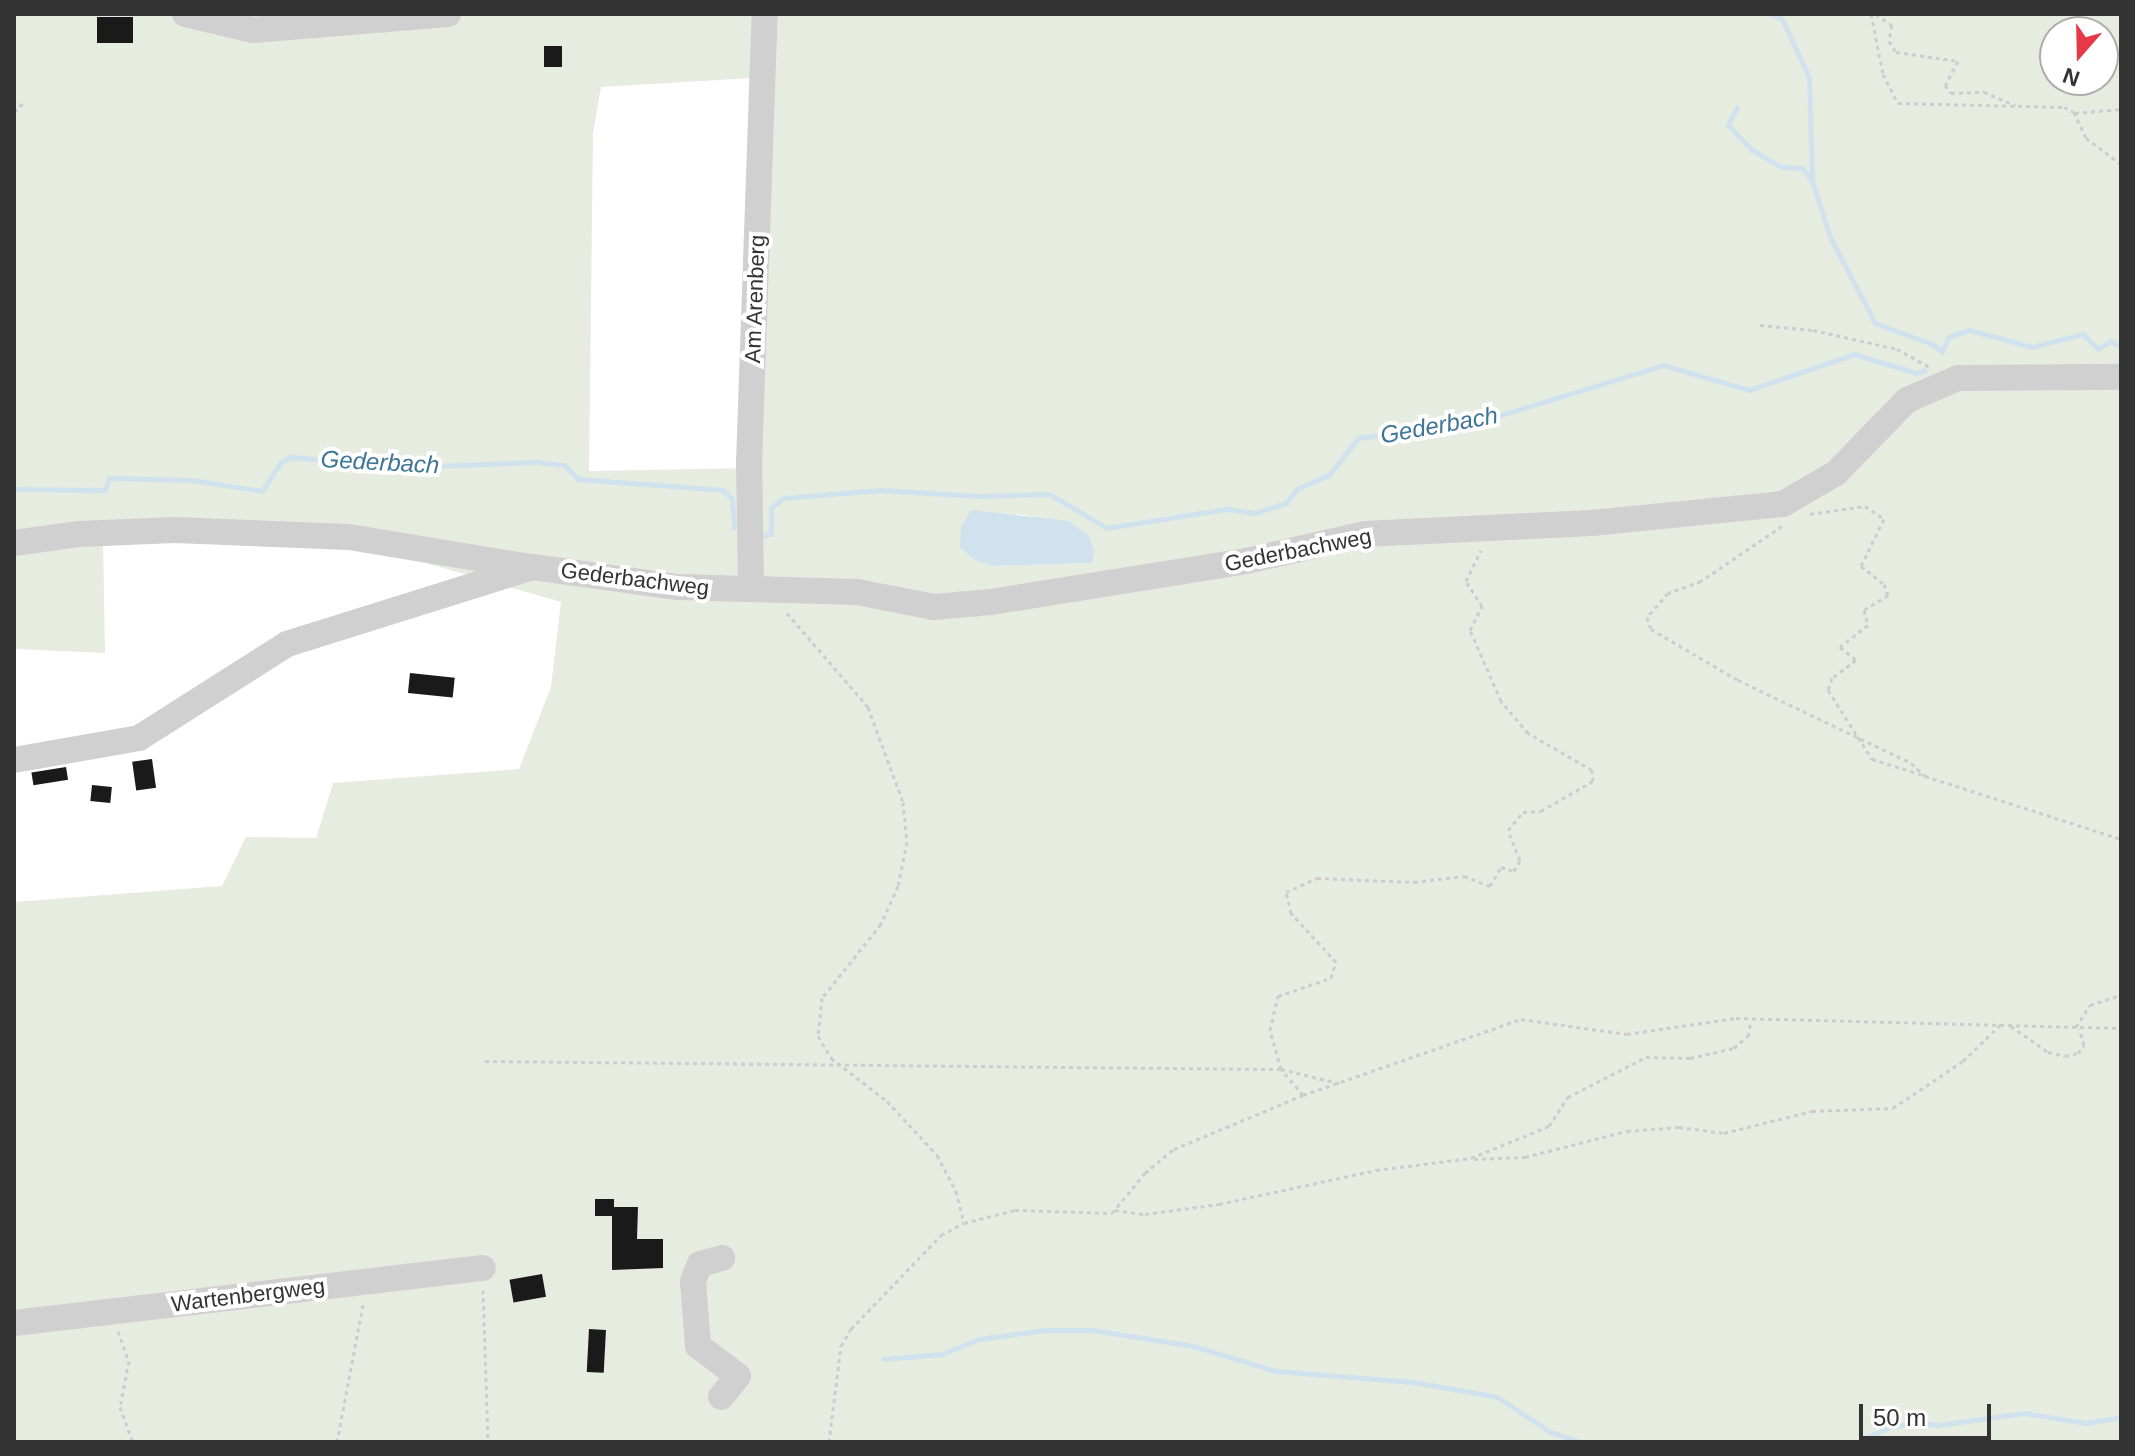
<!DOCTYPE html>
<html>
<head>
<meta charset="utf-8">
<style>
  body { margin:0 }
  #map { position:relative; width:2135px; height:1456px; overflow:hidden; background:#fff; font-family:Arial,sans-serif }
  div>[style] { position:absolute }
  [style*='--x'] { left:calc(var(--x)*1px); top:calc(var(--y)*1px); width:calc(var(--w)*1px); rotate:calc(var(--a)*1deg) }
  .green>* { inset:0; background:#e6ecdf }
  .water>* { inset:0; background:#cfe2ee }
  .stream>* { height:5px; margin:-2.5px; padding:0 2.5px; transform-origin:2.5px; border-radius:2.5px; background:#cfe2ee }
  .building>* { inset:0; background:#1a1a1a; transform-origin:0 0 }
  .path>* { height:3px; margin-top:-1.5px; transform-origin:0; background:repeating-linear-gradient(90deg,#cdcdcd 0 4px,transparent 0 8px) }
  .minor>* { height:26px; margin:-13px; padding:0 13px; transform-origin:13px; border-radius:13px; background:#d0d0d0 }
  span { translate:-50% -50%; white-space:nowrap; text-align:center; line-height:1.15; -webkit-text-stroke:8px #fff; paint-order:stroke }
  .street-label { font-size:22px; color:#333 }
  .water-label { font-size:24px; color:#3f7597; font-style:italic }
  .frame { position:absolute; inset:0; border:16px solid #333; pointer-events:none }
  .north { position:absolute; left:2039px; top:16px; width:80px; height:80px; box-sizing:border-box; background:#fff; border:2px solid #adadad; border-radius:50%; rotate:200deg; font-size:22px; font-weight:700; line-height:32px; text-align:center; color:#333 }
  .north::after { content:''; display:block; margin:auto; width:28px; height:36px; background:#e63946; clip-path:polygon(50% 0,100% 100%,50% 72%,0 100%) }
  .scale { position:absolute; left:1859px; top:1404px; width:132px; height:36px; box-sizing:border-box; border:4px solid #333; border-top:0; padding-left:10px; font-size:24px; line-height:28px; white-space:nowrap; color:#333; -webkit-text-stroke:6px #fff; paint-order:stroke }
</style>
</head>
<body>
<div id="map">
  <div class="green">
    <i style="clip-path:polygon(evenodd,14px 14px,2121px 14px,2121px 1442px,14px 1442px,14px 902px,222px 886px,246px 837px,316px 838px,333px 783px,519px 769px,551px 687px,561px 602px,349px 541px,103px 541px,105px 653px,14px 649px,14px 14px,2055px 32px,2103px 32px,2103px 80px,2055px 80px,2055px 32px,14px 14px,767px 77px,754px 468px,589px 471px,593px 133px,601px 87px,767px 77px,14px 14px,1016px 514px,1036px 517px,1091px 563px,992px 566px,1016px 514px)"></i>
  </div>
  <div class="water">
    <i style="clip-path:polygon(971px 510px,1069px 521px,1089px 536px,1094px 551px,1092px 563px,992px 566px,975px 560px,960px 548px,961px 527px)"></i>
  </div>
  <div class="stream">
    <i style="--x:1772;--y:14;--w:11;--a:27"></i>
    <i style="--x:1782;--y:19;--w:64;--a:65"></i>
    <i style="--x:1809;--y:77;--w:104;--a:88.3"></i>
    <i style="--x:1812;--y:181;--w:59;--a:72.2"></i>
    <i style="--x:1830;--y:237;--w:97;--a:62.4"></i>
    <i style="--x:1875;--y:323;--w:61;--a:20.2"></i>
    <i style="--x:1932;--y:344;--w:13;--a:39"></i>
    <i style="--x:1942;--y:352;--w:16;--a:-68"></i>
    <i style="--x:1948;--y:337;--w:22;--a:-18"></i>
    <i style="--x:1969;--y:330;--w:65;--a:15.1"></i>
    <i style="--x:2032;--y:347;--w:53;--a:-14.3"></i>
    <i style="--x:2083;--y:334;--w:21;--a:45"></i>
    <i style="--x:2098;--y:349;--w:15;--a:-32"></i>
    <i style="--x:2111;--y:341;--w:12;--a:31"></i>
    <i style="--x:1737;--y:107;--w:20;--a:117"></i>
    <i style="--x:1728;--y:125;--w:35;--a:46"></i>
    <i style="--x:1752;--y:150;--w:34;--a:30"></i>
    <i style="--x:1782;--y:167;--w:20;--a:3"></i>
    <i style="--x:1802;--y:168;--w:16;--a:52"></i>
    <i style="--x:14;--y:489;--w:91;--a:0.6"></i>
    <i style="--x:105;--y:490;--w:13;--a:-72"></i>
    <i style="--x:109;--y:478;--w:83;--a:1.4"></i>
    <i style="--x:192;--y:480;--w:71;--a:8.9"></i>
    <i style="--x:262;--y:491;--w:33;--a:-57"></i>
    <i style="--x:280;--y:463;--w:13;--a:-29"></i>
    <i style="--x:291;--y:457;--w:119;--a:4.8"></i>
    <i style="--x:410;--y:467;--w:126;--a:-2.3"></i>
    <i style="--x:536;--y:462;--w:28;--a:6"></i>
    <i style="--x:564;--y:465;--w:20;--a:45"></i>
    <i style="--x:578;--y:479;--w:145;--a:4.3"></i>
    <i style="--x:723;--y:490;--w:13;--a:45"></i>
    <i style="--x:732;--y:499;--w:29;--a:86"></i>
    <i style="--x:763;--y:535;--w:8;--a:-7"></i>
    <i style="--x:771;--y:534;--w:26;--a:-90"></i>
    <i style="--x:771;--y:508;--w:16;--a:-40"></i>
    <i style="--x:783;--y:498;--w:98;--a:-4.7"></i>
    <i style="--x:881;--y:490;--w:97;--a:3.5"></i>
    <i style="--x:978;--y:496;--w:71;--a:-1.6"></i>
    <i style="--x:1049;--y:494;--w:67;--a:30.4"></i>
    <i style="--x:1107;--y:528;--w:121;--a:-9.1"></i>
    <i style="--x:1226;--y:509;--w:29;--a:8"></i>
    <i style="--x:1255;--y:513;--w:33;--a:-18"></i>
    <i style="--x:1286;--y:503;--w:18;--a:-52"></i>
    <i style="--x:1297;--y:489;--w:35;--a:-24"></i>
    <i style="--x:1329;--y:475;--w:47;--a:-51.9"></i>
    <i style="--x:1358;--y:438;--w:118;--a:-7.3"></i>
    <i style="--x:1475;--y:423;--w:197;--a:-17.1"></i>
    <i style="--x:1663;--y:365;--w:90;--a:16.2"></i>
    <i style="--x:1749;--y:390;--w:111;--a:-18.9"></i>
    <i style="--x:1854;--y:354;--w:65;--a:17"></i>
    <i style="--x:1916;--y:373;--w:9;--a:-18"></i>
    <i style="--x:884;--y:1359;--w:58;--a:-4.9"></i>
    <i style="--x:942;--y:1354;--w:40;--a:-22"></i>
    <i style="--x:979;--y:1339;--w:67;--a:-7.8"></i>
    <i style="--x:1045;--y:1330;--w:48;--a:0"></i>
    <i style="--x:1093;--y:1330;--w:101;--a:9.1"></i>
    <i style="--x:1193;--y:1346;--w:87;--a:16.8"></i>
    <i style="--x:1276;--y:1371;--w:137;--a:4.6"></i>
    <i style="--x:1413;--y:1382;--w:85;--a:10.1"></i>
    <i style="--x:1497;--y:1397;--w:64;--a:33.4"></i>
    <i style="--x:1550;--y:1432;--w:32;--a:18"></i>
    <i style="--x:1857;--y:1442;--w:35;--a:-25"></i>
    <i style="--x:1889;--y:1427;--w:29;--a:-8"></i>
    <i style="--x:1918;--y:1423;--w:20;--a:6"></i>
    <i style="--x:1938;--y:1425;--w:87;--a:-7.9"></i>
    <i style="--x:2024;--y:1413;--w:62;--a:9.3"></i>
    <i style="--x:2085;--y:1423;--w:36;--a:-9"></i>
  </div>
  <div class="building">
    <i style="left:133px;top:17px;width:26px;height:36px;rotate:90deg"></i>
    <i style="left:544px;top:46px;width:18px;height:21px"></i>
    <i style="left:410px;top:673px;width:45px;height:20px;rotate:6deg"></i>
    <i style="left:152px;top:759px;width:29px;height:20px;rotate:82deg"></i>
    <i style="left:66px;top:767px;width:13px;height:35px;rotate:81deg"></i>
    <i style="left:92px;top:785px;width:20px;height:16px;rotate:6deg"></i>
    <i style="clip-path:polygon(595px 1199px,614px 1199px,614px 1207px,638px 1207px,637px 1239px,663px 1239px,663px 1268px,612px 1270px,612px 1216px,595px 1216px)"></i>
    <i style="left:542px;top:1274px;width:23px;height:33px;rotate:80deg"></i>
    <i style="left:589px;top:1329px;width:17px;height:43px;rotate:3deg"></i>
  </div>
  <div class="path">
    <i style="--x:1871;--y:14;--w:61;--a:78.7"></i>
    <i style="--x:1883;--y:74;--w:33;--a:63"></i>
    <i style="--x:1898;--y:103;--w:166;--a:1.4"></i>
    <i style="--x:2064;--y:107;--w:11;--a:27"></i>
    <i style="--x:2074;--y:112;--w:29;--a:65"></i>
    <i style="--x:2086;--y:138;--w:44;--a:36.6"></i>
    <i style="--x:1876;--y:14;--w:19;--a:35"></i>
    <i style="--x:1892;--y:25;--w:16;--a:101"></i>
    <i style="--x:1889;--y:41;--w:13;--a:58"></i>
    <i style="--x:1896;--y:52;--w:63;--a:8.3"></i>
    <i style="--x:1958;--y:61;--w:27;--a:118"></i>
    <i style="--x:1945;--y:85;--w:10;--a:53"></i>
    <i style="--x:1951;--y:93;--w:33;--a:-2"></i>
    <i style="--x:1984;--y:92;--w:34;--a:23"></i>
    <i style="--x:14;--y:112;--w:14;--a:-45"></i>
    <i style="--x:2075;--y:113;--w:46;--a:-5"></i>
    <i style="--x:1760;--y:325;--w:53;--a:5.4"></i>
    <i style="--x:1813;--y:330;--w:86;--a:12.7"></i>
    <i style="--x:1897;--y:349;--w:38;--a:29"></i>
    <i style="--x:1810;--y:514;--w:56;--a:-8.3"></i>
    <i style="--x:1865;--y:506;--w:23;--a:34"></i>
    <i style="--x:1884;--y:519;--w:52;--a:116.1"></i>
    <i style="--x:1861;--y:566;--w:29;--a:38"></i>
    <i style="--x:1884;--y:584;--w:12;--a:70"></i>
    <i style="--x:1888;--y:595;--w:28;--a:148"></i>
    <i style="--x:1864;--y:610;--w:16;--a:75"></i>
    <i style="--x:1868;--y:625;--w:36;--a:142"></i>
    <i style="--x:1840;--y:647;--w:21;--a:39"></i>
    <i style="--x:1856;--y:660;--w:30;--a:143"></i>
    <i style="--x:1832;--y:678;--w:13;--a:108"></i>
    <i style="--x:1828;--y:690;--w:82;--a:57.5"></i>
    <i style="--x:1872;--y:759;--w:53;--a:17.4"></i>
    <i style="--x:1782;--y:526;--w:98;--a:145.8"></i>
    <i style="--x:1701;--y:581;--w:35;--a:160"></i>
    <i style="--x:1668;--y:593;--w:32;--a:131"></i>
    <i style="--x:1647;--y:617;--w:13;--a:72"></i>
    <i style="--x:1651;--y:629;--w:101;--a:30.4"></i>
    <i style="--x:1738;--y:680;--w:192;--a:25.6"></i>
    <i style="--x:1911;--y:763;--w:19;--a:43"></i>
    <i style="--x:1925;--y:776;--w:206;--a:17.8"></i>
    <i style="--x:787;--y:613;--w:124;--a:49.2"></i>
    <i style="--x:868;--y:707;--w:101;--a:69.8"></i>
    <i style="--x:903;--y:802;--w:40;--a:84.3"></i>
    <i style="--x:907;--y:842;--w:45;--a:101.6"></i>
    <i style="--x:898;--y:886;--w:42;--a:114.1"></i>
    <i style="--x:881;--y:924;--w:95;--a:128.6"></i>
    <i style="--x:822;--y:998;--w:38;--a:96"></i>
    <i style="--x:818;--y:1036;--w:26;--a:59"></i>
    <i style="--x:831;--y:1058;--w:71;--a:37.5"></i>
    <i style="--x:887;--y:1101;--w:74;--a:47.2"></i>
    <i style="--x:937;--y:1155;--w:41;--a:62.2"></i>
    <i style="--x:956;--y:1191;--w:33;--a:76"></i>
    <i style="--x:2011;--y:1026;--w:45;--a:35.1"></i>
    <i style="--x:2048;--y:1052;--w:17;--a:13"></i>
    <i style="--x:2065;--y:1056;--w:13;--a:-13"></i>
    <i style="--x:2078;--y:1053;--w:10;--a:-53"></i>
    <i style="--x:2084;--y:1045;--w:17;--a:-107"></i>
    <i style="--x:2076;--y:1027;--w:26;--a:-58"></i>
    <i style="--x:2090;--y:1005;--w:33;--a:-18"></i>
    <i style="--x:485;--y:1061;--w:796;--a:0.58"></i>
    <i style="--x:1281;--y:1069;--w:63;--a:13.8"></i>
    <i style="--x:1303;--y:1095;--w:34;--a:-130"></i>
    <i style="--x:1281;--y:1069;--w:41;--a:-105.8"></i>
    <i style="--x:1270;--y:1030;--w:35;--a:-77"></i>
    <i style="--x:1278;--y:996;--w:56;--a:-18.8"></i>
    <i style="--x:1331;--y:978;--w:17;--a:-73"></i>
    <i style="--x:1336;--y:962;--w:67;--a:-132.6"></i>
    <i style="--x:1291;--y:913;--w:22;--a:-103"></i>
    <i style="--x:1286;--y:892;--w:34;--a:-24"></i>
    <i style="--x:1317;--y:878;--w:97;--a:2.4"></i>
    <i style="--x:1414;--y:882;--w:50;--a:-6.8"></i>
    <i style="--x:1464;--y:876;--w:28;--a:21"></i>
    <i style="--x:1490;--y:886;--w:22;--a:-60"></i>
    <i style="--x:1501;--y:867;--w:14;--a:17"></i>
    <i style="--x:1514;--y:871;--w:13;--a:-61"></i>
    <i style="--x:1520;--y:860;--w:32;--a:-112"></i>
    <i style="--x:1508;--y:830;--w:23;--a:-50"></i>
    <i style="--x:1523;--y:812;--w:18;--a:-3"></i>
    <i style="--x:1541;--y:811;--w:60;--a:-30"></i>
    <i style="--x:1593;--y:781;--w:11;--a:-95"></i>
    <i style="--x:1592;--y:770;--w:74;--a:-150"></i>
    <i style="--x:1528;--y:733;--w:42;--a:-130.2"></i>
    <i style="--x:1501;--y:701;--w:77;--a:-113.6"></i>
    <i style="--x:1470;--y:630;--w:27;--a:-63"></i>
    <i style="--x:1482;--y:606;--w:30;--a:-123"></i>
    <i style="--x:1466;--y:581;--w:34;--a:-64"></i>
    <i style="--x:1474;--y:1159;--w:51;--a:-2.2"></i>
    <i style="--x:1525;--y:1157;--w:105;--a:-14.3"></i>
    <i style="--x:1627;--y:1131;--w:52;--a:-4.4"></i>
    <i style="--x:1679;--y:1127;--w:45;--a:7.6"></i>
    <i style="--x:1724;--y:1133;--w:91;--a:-14"></i>
    <i style="--x:1812;--y:1111;--w:81;--a:-2.1"></i>
    <i style="--x:1893;--y:1108;--w:84;--a:-33.9"></i>
    <i style="--x:1963;--y:1061;--w:53;--a:-44.2"></i>
    <i style="--x:1115;--y:1210;--w:30;--a:8"></i>
    <i style="--x:1145;--y:1214;--w:75;--a:-7.7"></i>
    <i style="--x:1219;--y:1204;--w:161;--a:-12.2"></i>
    <i style="--x:1376;--y:1170;--w:96;--a:-7.2"></i>
    <i style="--x:1471;--y:1158;--w:84;--a:-22.3"></i>
    <i style="--x:1549;--y:1126;--w:35;--a:-57"></i>
    <i style="--x:1568;--y:1097;--w:88;--a:-27.1"></i>
    <i style="--x:1646;--y:1057;--w:44;--a:1.3"></i>
    <i style="--x:1690;--y:1058;--w:45;--a:-12.8"></i>
    <i style="--x:1734;--y:1048;--w:18;--a:-41"></i>
    <i style="--x:1748;--y:1036;--w:15;--a:-79"></i>
    <i style="--x:483;--y:1290;--w:152;--a:88.1"></i>
    <i style="--x:118;--y:1331;--w:32;--a:70"></i>
    <i style="--x:129;--y:1361;--w:47;--a:101.1"></i>
    <i style="--x:120;--y:1407;--w:37;--a:70"></i>
    <i style="--x:337;--y:1442;--w:140;--a:-79.3"></i>
    <i style="--x:829;--y:1442;--w:97;--a:-82.9"></i>
    <i style="--x:841;--y:1346;--w:20;--a:-60"></i>
    <i style="--x:851;--y:1329;--w:130;--a:-46.2"></i>
    <i style="--x:941;--y:1235;--w:26;--a:-28"></i>
    <i style="--x:964;--y:1223;--w:53;--a:-14.3"></i>
    <i style="--x:1015;--y:1210;--w:97;--a:1.8"></i>
    <i style="--x:1112;--y:1213;--w:52;--a:-50.5"></i>
    <i style="--x:1145;--y:1173;--w:38;--a:-40"></i>
    <i style="--x:1174;--y:1149;--w:140;--a:-22.7"></i>
    <i style="--x:1303;--y:1095;--w:231;--a:-19.2"></i>
    <i style="--x:1521;--y:1019;--w:107;--a:8.1"></i>
    <i style="--x:1627;--y:1034;--w:110;--a:-8.4"></i>
    <i style="--x:1736;--y:1018;--w:385;--a:1.5"></i>
  </div>
  <div class="minor">
    <i style="--x:185;--y:14;--w:70;--a:13.2"></i>
    <i style="--x:253;--y:30;--w:196;--a:-4.7"></i>
    <i style="--x:14;--y:543;--w:66;--a:-7.9"></i>
    <i style="--x:79;--y:534;--w:96;--a:-2.4"></i>
    <i style="--x:175;--y:530;--w:174;--a:2.3"></i>
    <i style="--x:349;--y:537;--w:183;--a:9.4"></i>
    <i style="--x:751;--y:585;--w:122;--a:-90.9"></i>
    <i style="--x:749;--y:463;--w:449;--a:-88"></i>
    <i style="--x:14;--y:760;--w:127;--a:-10"></i>
    <i style="--x:139;--y:738;--w:175;--a:-32.4"></i>
    <i style="--x:287;--y:644;--w:258;--a:-17.4"></i>
    <i style="--x:533;--y:567;--w:146;--a:7.9"></i>
    <i style="--x:678;--y:587;--w:179;--a:1.6"></i>
    <i style="--x:857;--y:592;--w:78;--a:11"></i>
    <i style="--x:934;--y:607;--w:57;--a:-5"></i>
    <i style="--x:991;--y:602;--w:258;--a:-9.1"></i>
    <i style="--x:1246;--y:561;--w:122;--a:-12.8"></i>
    <i style="--x:1365;--y:534;--w:227;--a:-2.8"></i>
    <i style="--x:1592;--y:523;--w:192;--a:-5.7"></i>
    <i style="--x:1783;--y:504;--w:61;--a:-30.3"></i>
    <i style="--x:1836;--y:473;--w:102;--a:-45.8"></i>
    <i style="--x:1907;--y:400;--w:56;--a:-23.3"></i>
    <i style="--x:1958;--y:378;--w:163;--a:-0.4"></i>
    <i style="--x:14;--y:1323;--w:472;--a:-6.7"></i>
    <i style="--x:721;--y:1397;--w:27;--a:-51"></i>
    <i style="--x:738;--y:1376;--w:50;--a:-143.1"></i>
    <i style="--x:698;--y:1346;--w:65;--a:-94.4"></i>
    <i style="--x:693;--y:1281;--w:18;--a:-68"></i>
    <i style="--x:700;--y:1264;--w:23;--a:-15"></i>
  </div>
  <div class="street-label">
    <span style="left:755px;top:299px;rotate:-88deg">Am Arenberg</span>
    <span style="left:1298px;top:550px;rotate:-11deg">Gederbachweg</span>
    <span style="left:635px;top:579px;rotate:7deg">Gederbachweg</span>
    <span style="left:248px;top:1295px;rotate:-7deg">Wartenbergweg</span>
  </div>
  <div class="water-label">
    <span style="left:1439px;top:425px;rotate:-10deg">Gederbach</span>
    <span style="left:380px;top:462px;rotate:3deg">Gederbach</span>
  </div>
  <div class="frame"></div>
  <div class="north">N</div>
  <div class="scale">50 m</div>
</div>
</body>
</html>
